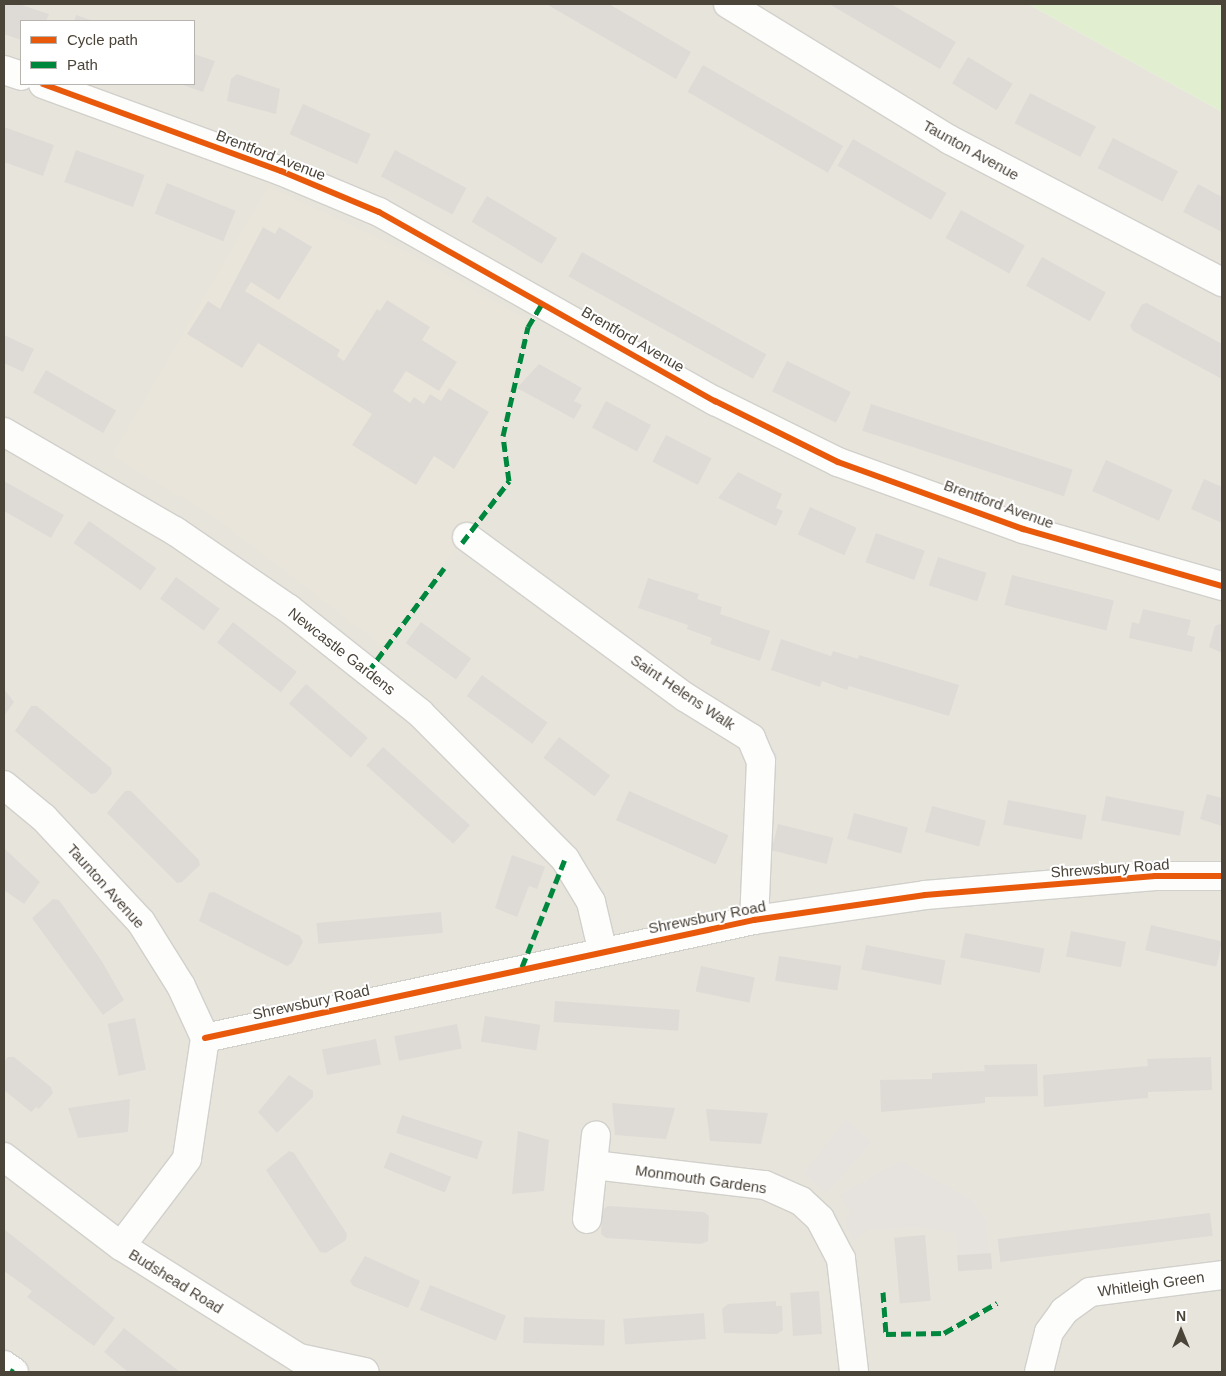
<!DOCTYPE html>
<html>
<head>
<meta charset="utf-8">
<style>
  body { margin:0 }
  #map { position:relative; width:1226px; height:1376px; overflow:hidden; background:#f4f2ee; font-family:Helvetica,sans-serif }
  div>[style] { position:absolute }
  [style*='--x'] { left:calc(var(--x)*1px); top:calc(var(--y)*1px); width:calc(var(--w)*1px); rotate:calc(var(--a)*1deg) }
  .residential>* { inset:0; background:#e7e4dc }
  .education>* { inset:0; background:#eae5da }
  .green>* { inset:0; background:#e1eecf }
  .parking>* { inset:0; background:#e6e3df }
  .building>* { inset:0; background:#dedbd6; transform-origin:0 0 }
  .roads { filter:drop-shadow(1px 0 #d2d0cb) drop-shadow(-1px 0 #d2d0cb) drop-shadow(0 1px #d2d0cb) drop-shadow(0 -1px #d2d0cb) }
  .minor>* { height:28px; margin:-14px; padding:0 14px; transform-origin:14px; border-radius:14px; background:#fdfdfc }
  .quiet>* { height:5px; margin-top:-2.5px; transform-origin:0; background:repeating-linear-gradient(90deg,#00873e 0 10px,transparent 0 15px) }
  .cycleway>* { height:6px; margin:-3px; padding:0 3px; transform-origin:3px; border-radius:3px; background:#e8590c }
  span { translate:-50% -50%; white-space:nowrap; text-align:center; line-height:1.15; -webkit-text-stroke:4px #fff; paint-order:stroke }
  .street-label { font-size:15px; color:#4b4439 }
  .frame { position:absolute; inset:0; border:5px solid #4b4439; pointer-events:none }
  .legend { position:absolute; left:20px; top:20px; width:175px; height:65px; box-sizing:border-box; background:#fff; border:1px solid #b7b4b0; margin:0; padding:6px 9px; list-style:none; font-size:15px; color:#4b4439 }
  .legend li { display:flex; align-items:center; gap:10px; height:25px }
  .legend b { width:25px; border:1px solid #b7b4b0 }
  .north { position:absolute; left:1156px; top:1306px; width:50px; height:50px; -webkit-text-stroke:4px #fff; paint-order:stroke; rotate:0deg; font-size:14px; font-weight:700; line-height:20px; text-align:center; color:#4b4439 }
  .north::after { content:''; display:block; margin:auto; width:18px; height:22px; background:#4b4439; clip-path:polygon(50% 0,100% 100%,50% 72%,0 100%) }
</style>
</head>
<body>
<div id="map">
  <div class="residential">
    <i style="clip-path:polygon(evenodd,4px 4px,1028px 4px,1222px 112px,1222px 1372px,4px 1372px,4px 4px,21px 21px,194px 21px,194px 84px,21px 84px,21px 21px)"></i>
  </div>
  <div class="education">
    <i style="clip-path:polygon(268px 187px,397px 247px,526px 319px,499px 435px,505px 479px,384px 647px,212px 515px,112px 456px)"></i>
  </div>
  <div class="green">
    <i style="clip-path:polygon(1028px 4px,1222px 4px,1222px 112px)"></i>
  </div>
  <div class="parking">
    <i style="clip-path:polygon(846px 1119px,872px 1142px,827px 1193px,803px 1174px)"></i>
    <i style="clip-path:polygon(901px 1161px,972px 1200px,986px 1221px,989px 1253px,958px 1255px,956px 1233px,917px 1227px,867px 1230px,854px 1241px,845px 1221px,850px 1212px,839px 1195px)"></i>
  </div>
  <div class="building">
    <i style="clip-path:polygon(4px 4px,19px 4px,49px 14px,46px 21px,21px 21px,21px 40px,4px 34px)"></i>
    <i style="clip-path:polygon(546px 4px,609px 4px,691px 52px,676px 79px)"></i>
    <i style="clip-path:polygon(829px 4px,891px 4px,956px 42px,940px 69px)"></i>
    <i style="clip-path:polygon(76px 15px,94px 21px,74px 21px)"></i>
    <i style="clip-path:polygon(194px 54px,215px 61px,203px 92px,180px 84px,194px 84px)"></i>
    <i style="left:968px;top:57px;width:52px;height:31px;rotate:31deg"></i>
    <i style="left:703px;top:65px;width:162px;height:31px;rotate:30deg"></i>
    <i style="clip-path:polygon(237px 74px,280px 89px,276px 114px,227px 101px,231px 79px)"></i>
    <i style="left:1030px;top:93px;width:74px;height:34px;rotate:27deg"></i>
    <i style="left:303px;top:104px;width:74px;height:33px;rotate:24deg"></i>
    <i style="clip-path:polygon(4px 127px,54px 145px,43px 176px,4px 162px)"></i>
    <i style="left:1113px;top:138px;width:73px;height:34px;rotate:27deg"></i>
    <i style="left:853px;top:139px;width:108px;height:31px;rotate:30deg"></i>
    <i style="left:76px;top:150px;width:73px;height:34px;rotate:20deg"></i>
    <i style="left:395px;top:150px;width:81px;height:30px;rotate:28deg"></i>
    <i style="left:167px;top:183px;width:74px;height:33px;rotate:22deg"></i>
    <i style="clip-path:polygon(1198px 184px,1222px 197px,1222px 232px,1183px 212px)"></i>
    <i style="left:487px;top:196px;width:82px;height:30px;rotate:31deg"></i>
    <i style="left:961px;top:210px;width:73px;height:32px;rotate:29deg"></i>
    <i style="clip-path:polygon(263px 227px,275px 234px,279px 227px,312px 247px,279px 300px,251px 282px,245px 291px,340px 350px,337px 356px,344px 361px,377px 309px,380px 311px,387px 300px,430px 327px,422px 340px,457px 362px,439px 391px,406px 371px,393px 391px,410px 403px,414px 397px,424px 404px,430px 394px,441px 401px,449px 388px,489px 412px,454px 469px,434px 456px,416px 485px,352px 445px,372px 414px,258px 343px,242px 368px,187px 334px,208px 301px,220px 309px)"></i>
    <i style="left:582px;top:252px;width:211px;height:28px;rotate:29deg"></i>
    <i style="left:1042px;top:257px;width:73px;height:33px;rotate:29deg"></i>
    <i style="clip-path:polygon(1147px 303px,1222px 344px,1222px 379px,1133px 331px,1130px 326px,1142px 304px)"></i>
    <i style="clip-path:polygon(4px 335px,34px 349px,23px 372px,4px 363px)"></i>
    <i style="left:787px;top:361px;width:71px;height:34px;rotate:26deg"></i>
    <i style="clip-path:polygon(539px 364px,582px 388px,574px 401px,582px 405px,574px 419px,517px 388px)"></i>
    <i style="left:46px;top:370px;width:81px;height:26px;rotate:30deg"></i>
    <i style="left:606px;top:401px;width:51px;height:30px;rotate:28deg"></i>
    <i style="left:871px;top:404px;width:212px;height:28px;rotate:18deg"></i>
    <i style="left:666px;top:435px;width:51px;height:30px;rotate:27deg"></i>
    <i style="left:1106px;top:460px;width:73px;height:34px;rotate:24deg"></i>
    <i style="clip-path:polygon(738px 472px,782px 494px,776px 508px,783px 511px,776px 526px,718px 498px)"></i>
    <i style="clip-path:polygon(1204px 479px,1222px 487px,1222px 523px,1191px 509px)"></i>
    <i style="clip-path:polygon(4px 481px,64px 515px,51px 538px,4px 511px)"></i>
    <i style="left:810px;top:507px;width:51px;height:30px;rotate:24deg"></i>
    <i style="left:89px;top:521px;width:82px;height:27px;rotate:35deg"></i>
    <i style="left:876px;top:533px;width:52px;height:31px;rotate:20deg"></i>
    <i style="left:938px;top:557px;width:51px;height:30px;rotate:18deg"></i>
    <i style="left:1012px;top:575px;width:105px;height:31px;rotate:14deg"></i>
    <i style="left:176px;top:577px;width:54px;height:27px;rotate:36deg"></i>
    <i style="clip-path:polygon(648px 578px,699px 594px,697px 599px,722px 607px,720px 614px,770px 631px,760px 661px,710px 644px,712px 638px,687px 629px,688px 625px,638px 608px)"></i>
    <i style="clip-path:polygon(1143px 609px,1191px 620px,1187px 635px,1195px 637px,1192px 652px,1129px 638px,1132px 622px,1139px 624px)"></i>
    <i style="left:233px;top:622px;width:81px;height:26px;rotate:38deg"></i>
    <i style="left:421px;top:622px;width:62px;height:26px;rotate:36deg"></i>
    <i style="clip-path:polygon(1222px 623px,1222px 653px,1209px 647px,1215px 626px)"></i>
    <i style="clip-path:polygon(781px 639px,831px 656px,833px 651px,858px 659px,859px 655px,959px 685px,949px 716px,849px 686px,847px 690px,822px 681px,820px 687px,771px 670px)"></i>
    <i style="left:482px;top:675px;width:81px;height:26px;rotate:36deg"></i>
    <i style="left:306px;top:684px;width:82px;height:26px;rotate:41deg"></i>
    <i style="clip-path:polygon(4px 689px,14px 702px,4px 716px)"></i>
    <i style="clip-path:polygon(31px 706px,37px 706px,111px 768px,112px 774px,96px 793px,91px 794px,15px 731px)"></i>
    <i style="left:559px;top:737px;width:64px;height:26px;rotate:37deg"></i>
    <i style="left:383px;top:747px;width:117px;height:25px;rotate:42deg"></i>
    <i style="clip-path:polygon(125px 791px,131px 791px,199px 860px,200px 865px,182px 882px,177px 883px,107px 813px)"></i>
    <i style="left:629px;top:791px;width:109px;height:32px;rotate:24deg"></i>
    <i style="clip-path:polygon(1207px 794px,1222px 798px,1222px 826px,1200px 819px)"></i>
    <i style="left:1106px;top:796px;width:80px;height:25px;rotate:11deg"></i>
    <i style="left:1008px;top:800px;width:80px;height:25px;rotate:11deg"></i>
    <i style="left:932px;top:806px;width:56px;height:27px;rotate:15deg"></i>
    <i style="left:854px;top:813px;width:56px;height:27px;rotate:15deg"></i>
    <i style="left:778px;top:824px;width:57px;height:27px;rotate:14deg"></i>
    <i style="clip-path:polygon(4px 848px,40px 882px,24px 904px,4px 890px)"></i>
    <i style="clip-path:polygon(512px 855px,545px 867px,537px 889px,529px 886px,517px 917px,495px 908px)"></i>
    <i style="clip-path:polygon(214px 892px,300px 936px,303px 942px,292px 963px,287px 966px,199px 921px,209px 893px)"></i>
    <i style="clip-path:polygon(53px 899px,59px 900px,101px 960px,124px 1000px,103px 1015px,32px 918px)"></i>
    <i style="left:441px;top:912px;width:21px;height:125px;rotate:85deg"></i>
    <i style="left:1151px;top:925px;width:73px;height:26px;rotate:13deg"></i>
    <i style="left:1071px;top:931px;width:56px;height:26px;rotate:11deg"></i>
    <i style="left:965px;top:933px;width:81px;height:25px;rotate:11deg"></i>
    <i style="left:866px;top:945px;width:81px;height:25px;rotate:11deg"></i>
    <i style="left:779px;top:956px;width:63px;height:25px;rotate:9deg"></i>
    <i style="left:701px;top:966px;width:55px;height:26px;rotate:12deg"></i>
    <i style="left:555px;top:1001px;width:125px;height:21px;rotate:4deg"></i>
    <i style="left:485px;top:1016px;width:56px;height:26px;rotate:9deg"></i>
    <i style="left:135px;top:1018px;width:53px;height:28px;rotate:78deg"></i>
    <i style="left:457px;top:1024px;width:25px;height:64px;rotate:79deg"></i>
    <i style="left:376px;top:1039px;width:26px;height:55px;rotate:79deg"></i>
    <i style="clip-path:polygon(8px 1057px,14px 1057px,51px 1087px,53px 1093px,39px 1109px,36px 1107px,31px 1112px,4px 1090px,4px 1062px)"></i>
    <i style="clip-path:polygon(1211px 1057px,1212px 1090px,1148px 1092px,1148px 1098px,1044px 1107px,1043px 1075px,1148px 1066px,1147px 1059px)"></i>
    <i style="clip-path:polygon(1037px 1064px,1038px 1096px,985px 1097px,985px 1103px,881px 1112px,880px 1080px,932px 1079px,932px 1073px,985px 1071px,984px 1065px)"></i>
    <i style="clip-path:polygon(289px 1075px,313px 1091px,313px 1097px,277px 1133px,258px 1112px)"></i>
    <i style="clip-path:polygon(130px 1099px,128px 1132px,78px 1138px,68px 1108px)"></i>
    <i style="clip-path:polygon(612px 1103px,675px 1108px,666px 1139px,615px 1135px)"></i>
    <i style="clip-path:polygon(706px 1109px,768px 1113px,761px 1144px,710px 1141px)"></i>
    <i style="left:402px;top:1115px;width:85px;height:19px;rotate:18deg"></i>
    <i style="clip-path:polygon(518px 1131px,549px 1140px,544px 1191px,512px 1194px)"></i>
    <i style="clip-path:polygon(289px 1151px,294px 1153px,347px 1234px,346px 1240px,326px 1253px,320px 1252px,266px 1170px)"></i>
    <i style="left:390px;top:1152px;width:66px;height:17px;rotate:22deg"></i>
    <i style="clip-path:polygon(608px 1206px,704px 1212px,709px 1216px,708px 1241px,701px 1244px,606px 1238px,601px 1234px,602px 1210px)"></i>
    <i style="left:1210px;top:1213px;width:23px;height:214px;rotate:83deg"></i>
    <i style="clip-path:polygon(4px 1229px,115px 1318px,94px 1346px,27px 1297px,32px 1291px,4px 1271px)"></i>
    <i style="left:925px;top:1235px;width:66px;height:31px;rotate:85deg"></i>
    <i style="left:991px;top:1253px;width:16px;height:34px;rotate:86deg"></i>
    <i style="clip-path:polygon(365px 1256px,420px 1281px,408px 1308px,353px 1286px,350px 1281px)"></i>
    <i style="left:430px;top:1285px;width:82px;height:27px;rotate:22deg"></i>
    <i style="left:819px;top:1291px;width:43px;height:29px;rotate:86deg"></i>
    <i style="clip-path:polygon(776px 1301px,776px 1306px,782px 1306px,783px 1330px,777px 1334px,724px 1333px,722px 1309px,728px 1304px)"></i>
    <i style="left:704px;top:1313px;width:26px;height:81px;rotate:86deg"></i>
    <i style="left:524px;top:1317px;width:81px;height:26px;rotate:2deg"></i>
    <i style="clip-path:polygon(124px 1328px,180px 1372px,128px 1372px,104px 1352px)"></i>
  </div>
  <div class="roads">
    <div class="minor">
      <i style="--x:728;--y:4;--w:260;--a:31.5"></i>
      <i style="--x:950;--y:140;--w:307;--a:27.6"></i>
      <i style="--x:4;--y:70;--w:18;--a:19"></i>
      <i style="--x:43;--y:84;--w:253;--a:20.1"></i>
      <i style="--x:281;--y:171;--w:106;--a:22.7"></i>
      <i style="--x:379;--y:212;--w:386;--a:29.4"></i>
      <i style="--x:715;--y:401;--w:137;--a:26.4"></i>
      <i style="--x:838;--y:462;--w:197;--a:19.9"></i>
      <i style="--x:1023;--y:529;--w:207;--a:16"></i>
      <i style="--x:4;--y:432;--w:198;--a:30.1"></i>
      <i style="--x:175;--y:531;--w:138;--a:34.4"></i>
      <i style="--x:289;--y:609;--w:167;--a:38.4"></i>
      <i style="--x:420;--y:713;--w:206;--a:45.2"></i>
      <i style="--x:565;--y:859;--w:50;--a:58.8"></i>
      <i style="--x:591;--y:902;--w:48;--a:76.8"></i>
      <i style="--x:467;--y:537;--w:270;--a:36.3"></i>
      <i style="--x:685;--y:697;--w:78;--a:31.8"></i>
      <i style="--x:751;--y:738;--w:25;--a:67"></i>
      <i style="--x:761;--y:761;--w:159;--a:92.5"></i>
      <i style="--x:4;--y:785;--w:52;--a:39.5"></i>
      <i style="--x:44;--y:818;--w:142;--a:47"></i>
      <i style="--x:141;--y:922;--w:75;--a:58"></i>
      <i style="--x:181;--y:986;--w:57;--a:65.2"></i>
      <i style="--x:205;--y:1038;--w:122;--a:98.5"></i>
      <i style="--x:187;--y:1159;--w:109;--a:127.2"></i>
      <i style="--x:205;--y:1038;--w:562;--a:-12.13"></i>
      <i style="--x:754;--y:920;--w:173;--a:-8.3"></i>
      <i style="--x:925;--y:895;--w:231;--a:-4.7"></i>
      <i style="--x:1155;--y:876;--w:67;--a:0"></i>
      <i style="--x:4;--y:1157;--w:147;--a:37.3"></i>
      <i style="--x:121;--y:1246;--w:210;--a:32.2"></i>
      <i style="--x:299;--y:1358;--w:67;--a:12"></i>
      <i style="--x:594;--y:1165;--w:172;--a:6.7"></i>
      <i style="--x:765;--y:1185;--w:39;--a:24"></i>
      <i style="--x:801;--y:1201;--w:26;--a:43"></i>
      <i style="--x:820;--y:1219;--w:45;--a:62.3"></i>
      <i style="--x:841;--y:1259;--w:114;--a:83.4"></i>
      <i style="--x:587;--y:1219;--w:84;--a:-83.9"></i>
      <i style="--x:4;--y:1365;--w:12;--a:35"></i>
      <i style="--x:1039;--y:1372;--w:41;--a:-76"></i>
      <i style="--x:1049;--y:1332;--w:26;--a:-54"></i>
      <i style="--x:1064;--y:1311;--w:32;--a:-36"></i>
      <i style="--x:1090;--y:1292;--w:133;--a:-7.3"></i>
    </div>
  </div>
  <div class="quiet">
    <i style="--x:462;--y:543;--w:78;--a:-52.8"></i>
    <i style="--x:509;--y:481;--w:45;--a:-97.6"></i>
    <i style="--x:503;--y:436;--w:112;--a:-77.1"></i>
    <i style="--x:528;--y:327;--w:29;--a:-59"></i>
    <i style="--x:368;--y:672;--w:129;--a:-53.8"></i>
    <i style="--x:522;--y:967;--w:116;--a:-68.3"></i>
    <i style="--x:883;--y:1292;--w:42;--a:85.9"></i>
    <i style="--x:886;--y:1334;--w:58;--a:-1"></i>
    <i style="--x:944;--y:1333;--w:61;--a:-29.5"></i>
    <i style="--x:10;--y:1370;--w:4;--a:27"></i>
  </div>
  <div class="cycleway">
    <i style="--x:43;--y:84;--w:253;--a:20.1"></i>
    <i style="--x:281;--y:171;--w:106;--a:22.7"></i>
    <i style="--x:379;--y:212;--w:386;--a:29.4"></i>
    <i style="--x:715;--y:401;--w:137;--a:26.4"></i>
    <i style="--x:838;--y:462;--w:197;--a:19.9"></i>
    <i style="--x:1023;--y:529;--w:207;--a:16"></i>
    <i style="--x:205;--y:1038;--w:562;--a:-12.13"></i>
    <i style="--x:754;--y:920;--w:173;--a:-8.3"></i>
    <i style="--x:925;--y:895;--w:231;--a:-4.7"></i>
    <i style="--x:1155;--y:876;--w:67;--a:0"></i>
  </div>
  <div class="street-label">
    <span style="left:971px;top:150px;rotate:29deg">Taunton Avenue</span>
    <span style="left:271px;top:155px;rotate:21deg">Brentford Avenue</span>
    <span style="left:633px;top:339px;rotate:30deg">Brentford Avenue</span>
    <span style="left:999px;top:504px;rotate:20deg">Brentford Avenue</span>
    <span style="left:342px;top:651px;rotate:38deg">Newcastle Gardens</span>
    <span style="left:683px;top:692px;rotate:34deg">Saint Helens Walk</span>
    <span style="left:1110px;top:868px;rotate:-4deg">Shrewsbury Road</span>
    <span style="left:106px;top:886px;rotate:48deg">Taunton Avenue</span>
    <span style="left:707px;top:917px;rotate:-11deg">Shrewsbury Road</span>
    <span style="left:311px;top:1002px;rotate:-12deg">Shrewsbury Road</span>
    <span style="left:701px;top:1179px;rotate:8deg">Monmouth Gardens</span>
    <span style="left:176px;top:1281px;rotate:32deg">Budshead Road</span>
    <span style="left:1151px;top:1284px;rotate:-8deg">Whitleigh Green</span>
  </div>
  <div class="frame"></div>
  <ul class="legend">
  <li><b style="height:6px;background:#e8590c"></b>Cycle path</li>
  <li><b style="height:6px;background:#00873e"></b>Path</li>
  </ul>
  <div class="north">N</div>
</div>
</body>
</html>
